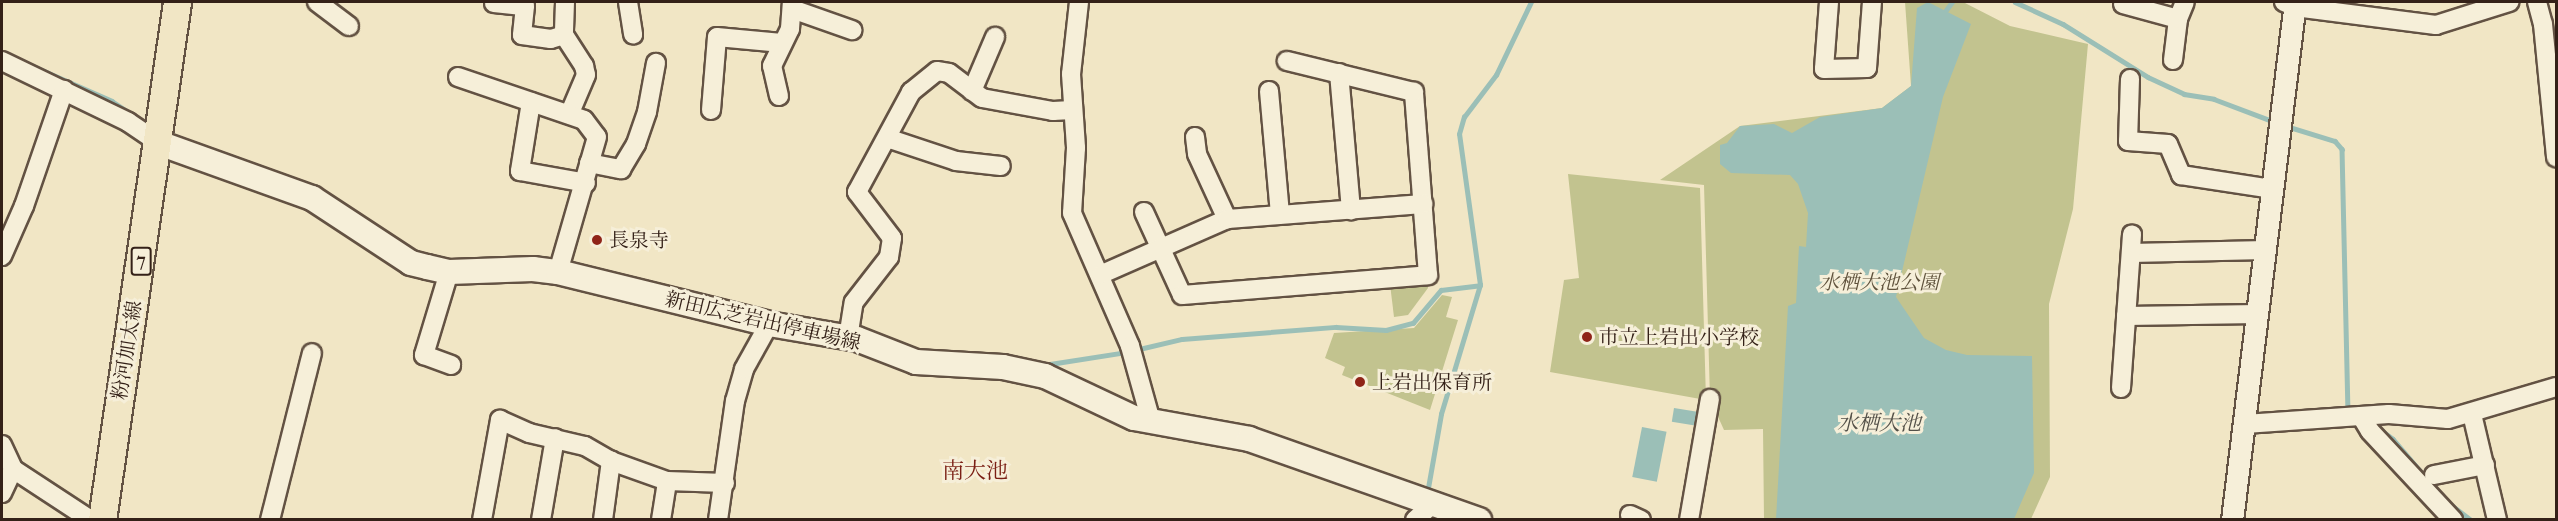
<!DOCTYPE html>
<html>
<head>
<meta charset="utf-8">
<style>
  body { margin:0 }
  #map { position:relative; width:2558px; height:521px; overflow:hidden; background:#f1e6c5; font-family:"IM FELL French Canon","Noto Serif JP",serif }
  div>[style] { position:absolute }
  [style*='--x'] { left:calc(var(--x)*1px); top:calc(var(--y)*1px); width:calc(var(--w)*1px); rotate:calc(var(--a)*1deg) }
  .green>* { inset:0; background:#c2c38f }
  .water>* { inset:0; background:#9bbfb7; transform-origin:0 0 }
  .stream>* { height:4.5px; margin:-2.25px; padding:0 2.25px; transform-origin:2.25px; border-radius:2.25px; background:#9bbfb7 }
  .roads { filter:drop-shadow(2px 0 #635243) drop-shadow(-2px 0 #635243) drop-shadow(0 2px #635243) drop-shadow(0 -2px #635243) }
  .minor>* { height:18px; margin:-9px; padding:0 9px; transform-origin:9px; border-radius:9px; background:#f6efd9 }
  .tertiary>* { height:21px; margin:-10.5px; padding:0 10.5px; transform-origin:10.5px; border-radius:10.5px; background:#f6efd9 }
  .secondary>* { height:24px; margin:-12px; padding:0 12px; transform-origin:12px; border-radius:12px; background:#f6efd9 }
  .primary>* { height:27px; margin:-13.5px; padding:0 13.5px; transform-origin:13.5px; border-radius:13.5px; background:#f1e6c5 }
  .dots>* { width:16px; height:16px; translate:-50% -50%; box-sizing:border-box; border:3px solid #f6efd9; border-radius:50% }
  span { translate:-50% -50%; white-space:nowrap; text-align:center; line-height:1.15; -webkit-text-stroke:6px #f6efd9; paint-order:stroke }
  .shield-label span { padding:2px 4px; background:#f6efd9; border:2px solid; border-radius:4px; -webkit-text-stroke-width:0 }
  .shield-label { font-size:18px; color:#342118; font-weight:700 }
  .poi-label { font-size:20px; color:#342118 }
  .left { translate:0 -50%; text-align:left }
  .park-label { font-size:20px; color:#5f523c; font-style:italic }
  .street-label { font-size:20px; color:#342118 }
  .water-label { font-size:21px; color:#535048; font-style:italic }
  .quarter-label { font-size:22px; color:#7a1f14 }
  .frame { position:absolute; inset:0; border:3px solid #342118; pointer-events:none }
</style>
</head>
<body>
<div id="map">
  <div class="green">
    <i style="clip-path:polygon(1905px 2px,1963px 2px,2010px 26px,2088px 44px,2073px 209px,2049px 304px,2050px 477px,2031px 519px,1764px 519px,1763px 429px,1724px 430px,1710px 399px,1704px 185px,1660px 180px,1740px 126px,1882px 108px,1911px 86px)"></i>
    <i style="clip-path:polygon(1568px 174px,1700px 188px,1706px 400px,1550px 372px,1564px 280px,1579px 278px)"></i>
    <i style="clip-path:polygon(1427px 280px,1428px 288px,1408px 315px,1394px 317px,1390px 284px)"></i>
    <i style="clip-path:polygon(1442px 295px,1452px 297px,1446px 317px,1458px 320px,1430px 410px,1342px 375px,1345px 367px,1325px 358px,1334px 333px,1414px 328px)"></i>
  </div>
  <div class="water">
    <i style="clip-path:polygon(1928px 2px,1971px 24px,1943px 97px,1896px 297px,1924px 338px,1946px 350px,1967px 355px,2032px 356px,2034px 473px,2014px 519px,1776px 519px,1788px 306px,1796px 303px,1799px 246px,1806px 247px,1808px 213px,1798px 184px,1790px 175px,1731px 173px,1720px 164px,1720px 145px,1727px 143px,1740px 126px,1774px 124px,1792px 133px,1820px 117px,1882px 108px,1911px 86px,1917px 8px)"></i>
    <i style="left:1674px;top:408px;width:25px;height:14px;rotate:9deg"></i>
    <i style="left:1642px;top:427px;width:25px;height:51px;rotate:11deg"></i>
  </div>
  <div class="stream">
    <i style="--x:2015;--y:2;--w:53;--a:24.6"></i>
    <i style="--x:2063;--y:24;--w:100;--a:31.9"></i>
    <i style="--x:2148;--y:77;--w:40;--a:25"></i>
    <i style="--x:2184;--y:94;--w:30;--a:9"></i>
    <i style="--x:2214;--y:99;--w:65;--a:20.7"></i>
    <i style="--x:1946;--y:10;--w:10;--a:-53"></i>
    <i style="--x:26;--y:63;--w:94;--a:23.8"></i>
    <i style="--x:112;--y:101;--w:27;--a:34"></i>
    <i style="--x:2286;--y:126;--w:51;--a:17"></i>
    <i style="--x:2335;--y:141;--w:11;--a:49"></i>
    <i style="--x:2342;--y:149;--w:262;--a:88.7"></i>
    <i style="--x:1135;--y:350;--w:48;--a:-13.2"></i>
    <i style="--x:1182;--y:339;--w:154;--a:-4.5"></i>
    <i style="--x:1336;--y:327;--w:50;--a:3.4"></i>
    <i style="--x:1386;--y:330;--w:28;--a:-15"></i>
    <i style="--x:1413;--y:323;--w:43;--a:-49.7"></i>
    <i style="--x:1441;--y:290;--w:39;--a:-7"></i>
    <i style="--x:1050;--y:364;--w:78;--a:-8.9"></i>
    <i style="--x:2372;--y:423;--w:26;--a:37"></i>
    <i style="--x:2393;--y:439;--w:54;--a:49.5"></i>
    <i style="--x:1428;--y:488;--w:75;--a:-80"></i>
    <i style="--x:1441;--y:414;--w:135;--a:-73.2"></i>
    <i style="--x:1480;--y:285;--w:152;--a:-97.9"></i>
    <i style="--x:1459;--y:134;--w:18;--a:-74"></i>
    <i style="--x:1464;--y:117;--w:53;--a:-52.7"></i>
    <i style="--x:1496;--y:75;--w:81;--a:-64.4"></i>
    <i style="--x:2450;--y:504;--w:26;--a:37"></i>
  </div>
  <div class="roads">
    <div class="minor">
      <i style="--x:317;--y:2;--w:40;--a:37"></i>
      <i style="--x:565;--y:2;--w:33;--a:92"></i>
      <i style="--x:564;--y:35;--w:37;--a:57"></i>
      <i style="--x:584;--y:66;--w:9;--a:77"></i>
      <i style="--x:586;--y:75;--w:43;--a:113"></i>
      <i style="--x:628;--y:2;--w:33;--a:81"></i>
      <i style="--x:1079;--y:2;--w:72;--a:96.3"></i>
      <i style="--x:1071;--y:74;--w:74;--a:86.1"></i>
      <i style="--x:1076;--y:148;--w:65;--a:93.5"></i>
      <i style="--x:1072;--y:213;--w:145;--a:66.4"></i>
      <i style="--x:1130;--y:346;--w:78;--a:74.4"></i>
      <i style="--x:1829;--y:2;--w:67;--a:94.3"></i>
      <i style="--x:1824;--y:69;--w:43;--a:-1.3"></i>
      <i style="--x:1867;--y:68;--w:66;--a:-85.7"></i>
      <i style="--x:2284;--y:2;--w:12;--a:24"></i>
      <i style="--x:2295;--y:7;--w:142;--a:7.3"></i>
      <i style="--x:2436;--y:25;--w:77;--a:-17.5"></i>
      <i style="--x:2537;--y:2;--w:23;--a:75"></i>
      <i style="--x:2543;--y:24;--w:134;--a:84.4"></i>
      <i style="--x:494;--y:3;--w:31;--a:6"></i>
      <i style="--x:525;--y:6;--w:29;--a:96"></i>
      <i style="--x:522;--y:35;--w:29;--a:8"></i>
      <i style="--x:551;--y:39;--w:14;--a:-17"></i>
      <i style="--x:2123;--y:4;--w:57;--a:15.3"></i>
      <i style="--x:792;--y:9;--w:64;--a:19.3"></i>
      <i style="--x:2173;--y:60;--w:41;--a:-83"></i>
      <i style="--x:2178;--y:19;--w:18;--a:-68"></i>
      <i style="--x:2;--y:61;--w:140;--a:25.8"></i>
      <i style="--x:128;--y:122;--w:37;--a:34"></i>
      <i style="--x:1339;--y:73;--w:138;--a:85"></i>
      <i style="--x:458;--y:77;--w:133;--a:18.8"></i>
      <i style="--x:584;--y:120;--w:21;--a:53"></i>
      <i style="--x:597;--y:137;--w:141;--a:106.1"></i>
      <i style="--x:2130;--y:79;--w:62;--a:91.8"></i>
      <i style="--x:2128;--y:141;--w:40;--a:4.3"></i>
      <i style="--x:2168;--y:144;--w:34;--a:67"></i>
      <i style="--x:2181;--y:175;--w:93;--a:8.7"></i>
      <i style="--x:972;--y:91;--w:59;--a:-66.9"></i>
      <i style="--x:1269;--y:91;--w:124;--a:84.9"></i>
      <i style="--x:779;--y:96;--w:31;--a:-103"></i>
      <i style="--x:772;--y:66;--w:41;--a:-64.1"></i>
      <i style="--x:790;--y:29;--w:27;--a:-86"></i>
      <i style="--x:531;--y:102;--w:70;--a:99.1"></i>
      <i style="--x:520;--y:171;--w:67;--a:10.3"></i>
      <i style="--x:711;--y:110;--w:73;--a:-85.3"></i>
      <i style="--x:717;--y:37;--w:65;--a:5.3"></i>
      <i style="--x:1195;--y:137;--w:17;--a:83"></i>
      <i style="--x:1197;--y:154;--w:72;--a:65.2"></i>
      <i style="--x:887;--y:138;--w:73;--a:18.4"></i>
      <i style="--x:956;--y:161;--w:45;--a:6.3"></i>
      <i style="--x:589;--y:163;--w:33;--a:11"></i>
      <i style="--x:621;--y:169;--w:29;--a:-59"></i>
      <i style="--x:636;--y:144;--w:34;--a:-71"></i>
      <i style="--x:647;--y:112;--w:50;--a:-79.6"></i>
      <i style="--x:1144;--y:212;--w:91;--a:65.4"></i>
      <i style="--x:1182;--y:295;--w:247;--a:-4.6"></i>
      <i style="--x:1428;--y:275;--w:184;--a:-94.4"></i>
      <i style="--x:1414;--y:92;--w:131;--a:-166.3"></i>
      <i style="--x:2131;--y:253;--w:135;--a:-1.3"></i>
      <i style="--x:2;--y:256;--w:55;--a:-66.3"></i>
      <i style="--x:24;--y:206;--w:123;--a:-71"></i>
      <i style="--x:449;--y:272;--w:87;--a:106.8"></i>
      <i style="--x:424;--y:355;--w:29;--a:20"></i>
      <i style="--x:1102;--y:274;--w:137;--a:-23.7"></i>
      <i style="--x:1227;--y:219;--w:197;--a:-4.4"></i>
      <i style="--x:2126;--y:316;--w:132;--a:-0.9"></i>
      <i style="--x:848;--y:338;--w:36;--a:-81"></i>
      <i style="--x:854;--y:302;--w:57;--a:-52.1"></i>
      <i style="--x:889;--y:257;--w:19;--a:-81"></i>
      <i style="--x:892;--y:238;--w:58;--a:-127.3"></i>
      <i style="--x:857;--y:192;--w:114;--a:-61.6"></i>
      <i style="--x:911;--y:92;--w:33;--a:-39"></i>
      <i style="--x:937;--y:71;--w:12;--a:9"></i>
      <i style="--x:949;--y:73;--w:41;--a:37.1"></i>
      <i style="--x:982;--y:98;--w:72;--a:10.4"></i>
      <i style="--x:1053;--y:111;--w:19;--a:-3"></i>
      <i style="--x:2121;--y:388;--w:154;--a:-85.9"></i>
      <i style="--x:2472;--y:414;--w:109;--a:76.7"></i>
      <i style="--x:2361;--y:416;--w:17;--a:59"></i>
      <i style="--x:2370;--y:431;--w:122;--a:47"></i>
      <i style="--x:2245;--y:424;--w:144;--a:-4"></i>
      <i style="--x:2389;--y:414;--w:59;--a:4.8"></i>
      <i style="--x:2448;--y:419;--w:113;--a:-16.5"></i>
      <i style="--x:2;--y:445;--w:26;--a:65"></i>
      <i style="--x:13;--y:469;--w:93;--a:33.2"></i>
      <i style="--x:2434;--y:475;--w:52;--a:-11.1"></i>
      <i style="--x:2;--y:493;--w:26;--a:-65"></i>
      <i style="--x:1630;--y:515;--w:12;--a:24"></i>
      <i style="--x:270;--y:520;--w:172;--a:-75.9"></i>
      <i style="--x:482;--y:520;--w:102;--a:-79.8"></i>
      <i style="--x:500;--y:420;--w:32;--a:24"></i>
      <i style="--x:529;--y:433;--w:57;--a:13.1"></i>
      <i style="--x:585;--y:446;--w:30;--a:30"></i>
      <i style="--x:611;--y:461;--w:59;--a:19.7"></i>
      <i style="--x:667;--y:481;--w:58;--a:2"></i>
      <i style="--x:541;--y:520;--w:83;--a:-80.3"></i>
      <i style="--x:603;--y:520;--w:60;--a:-82.3"></i>
      <i style="--x:661;--y:520;--w:39;--a:-81"></i>
      <i style="--x:718;--y:520;--w:120;--a:-81.9"></i>
      <i style="--x:735;--y:401;--w:33;--a:-74"></i>
      <i style="--x:744;--y:369;--w:51;--a:-60.9"></i>
      <i style="--x:1415;--y:520;--w:27;--a:-42"></i>
      <i style="--x:1689;--y:520;--w:123;--a:-80.2"></i>
    </div>
    <div class="tertiary">
      <i style="--x:2232;--y:520;--w:522;--a:-83.07"></i>
    </div>
    <div class="secondary">
      <i style="--x:159;--y:143;--w:163;--a:19.8"></i>
      <i style="--x:312;--y:198;--w:118;--a:33.3"></i>
      <i style="--x:411;--y:263;--w:16;--a:14"></i>
      <i style="--x:427;--y:267;--w:23;--a:13"></i>
      <i style="--x:449;--y:272;--w:84;--a:-2"></i>
      <i style="--x:533;--y:269;--w:25;--a:7"></i>
      <i style="--x:558;--y:272;--w:217;--a:13.8"></i>
      <i style="--x:769;--y:324;--w:89;--a:9.7"></i>
      <i style="--x:857;--y:339;--w:63;--a:21.3"></i>
      <i style="--x:916;--y:362;--w:87;--a:3.3"></i>
      <i style="--x:1003;--y:367;--w:43;--a:12.1"></i>
      <i style="--x:1045;--y:376;--w:98;--a:25.3"></i>
      <i style="--x:1134;--y:418;--w:117;--a:10.3"></i>
      <i style="--x:1249;--y:439;--w:244;--a:19.4"></i>
    </div>
    <div class="primary">
      <i style="--x:102;--y:520;--w:523;--a:-81.76"></i>
    </div>
  </div>
  <div class="dots">
    <i style="left:597px;top:240px;background:#8f2418"></i>
    <i style="left:1587px;top:337px;background:#8f2418"></i>
    <i style="left:1360px;top:382px;background:#8f2418"></i>
  </div>
  <div class="shield-label">
    <span style="left:141px;top:261px">7</span>
  </div>
  <div class="poi-label">
    <span class="left" style="left:609px;top:240px">長泉寺</span>
    <span class="left" style="left:1599px;top:337px">市立上岩出小学校</span>
    <span class="left" style="left:1372px;top:382px">上岩出保育所</span>
  </div>
  <div class="park-label">
    <span style="left:1879px;top:282px">水栖大池公園</span>
  </div>
  <div class="street-label">
    <span style="left:763px;top:321px;rotate:13deg">新田広芝岩出停車場線</span>
    <span style="left:127px;top:350px;rotate:-81deg">粉河加太線</span>
  </div>
  <div class="water-label">
    <span style="left:1879px;top:423px">水栖大池</span>
  </div>
  <div class="quarter-label">
    <span style="left:975px;top:472px">南大池</span>
  </div>
  <div class="frame"></div>
</div>
</body>
</html>
